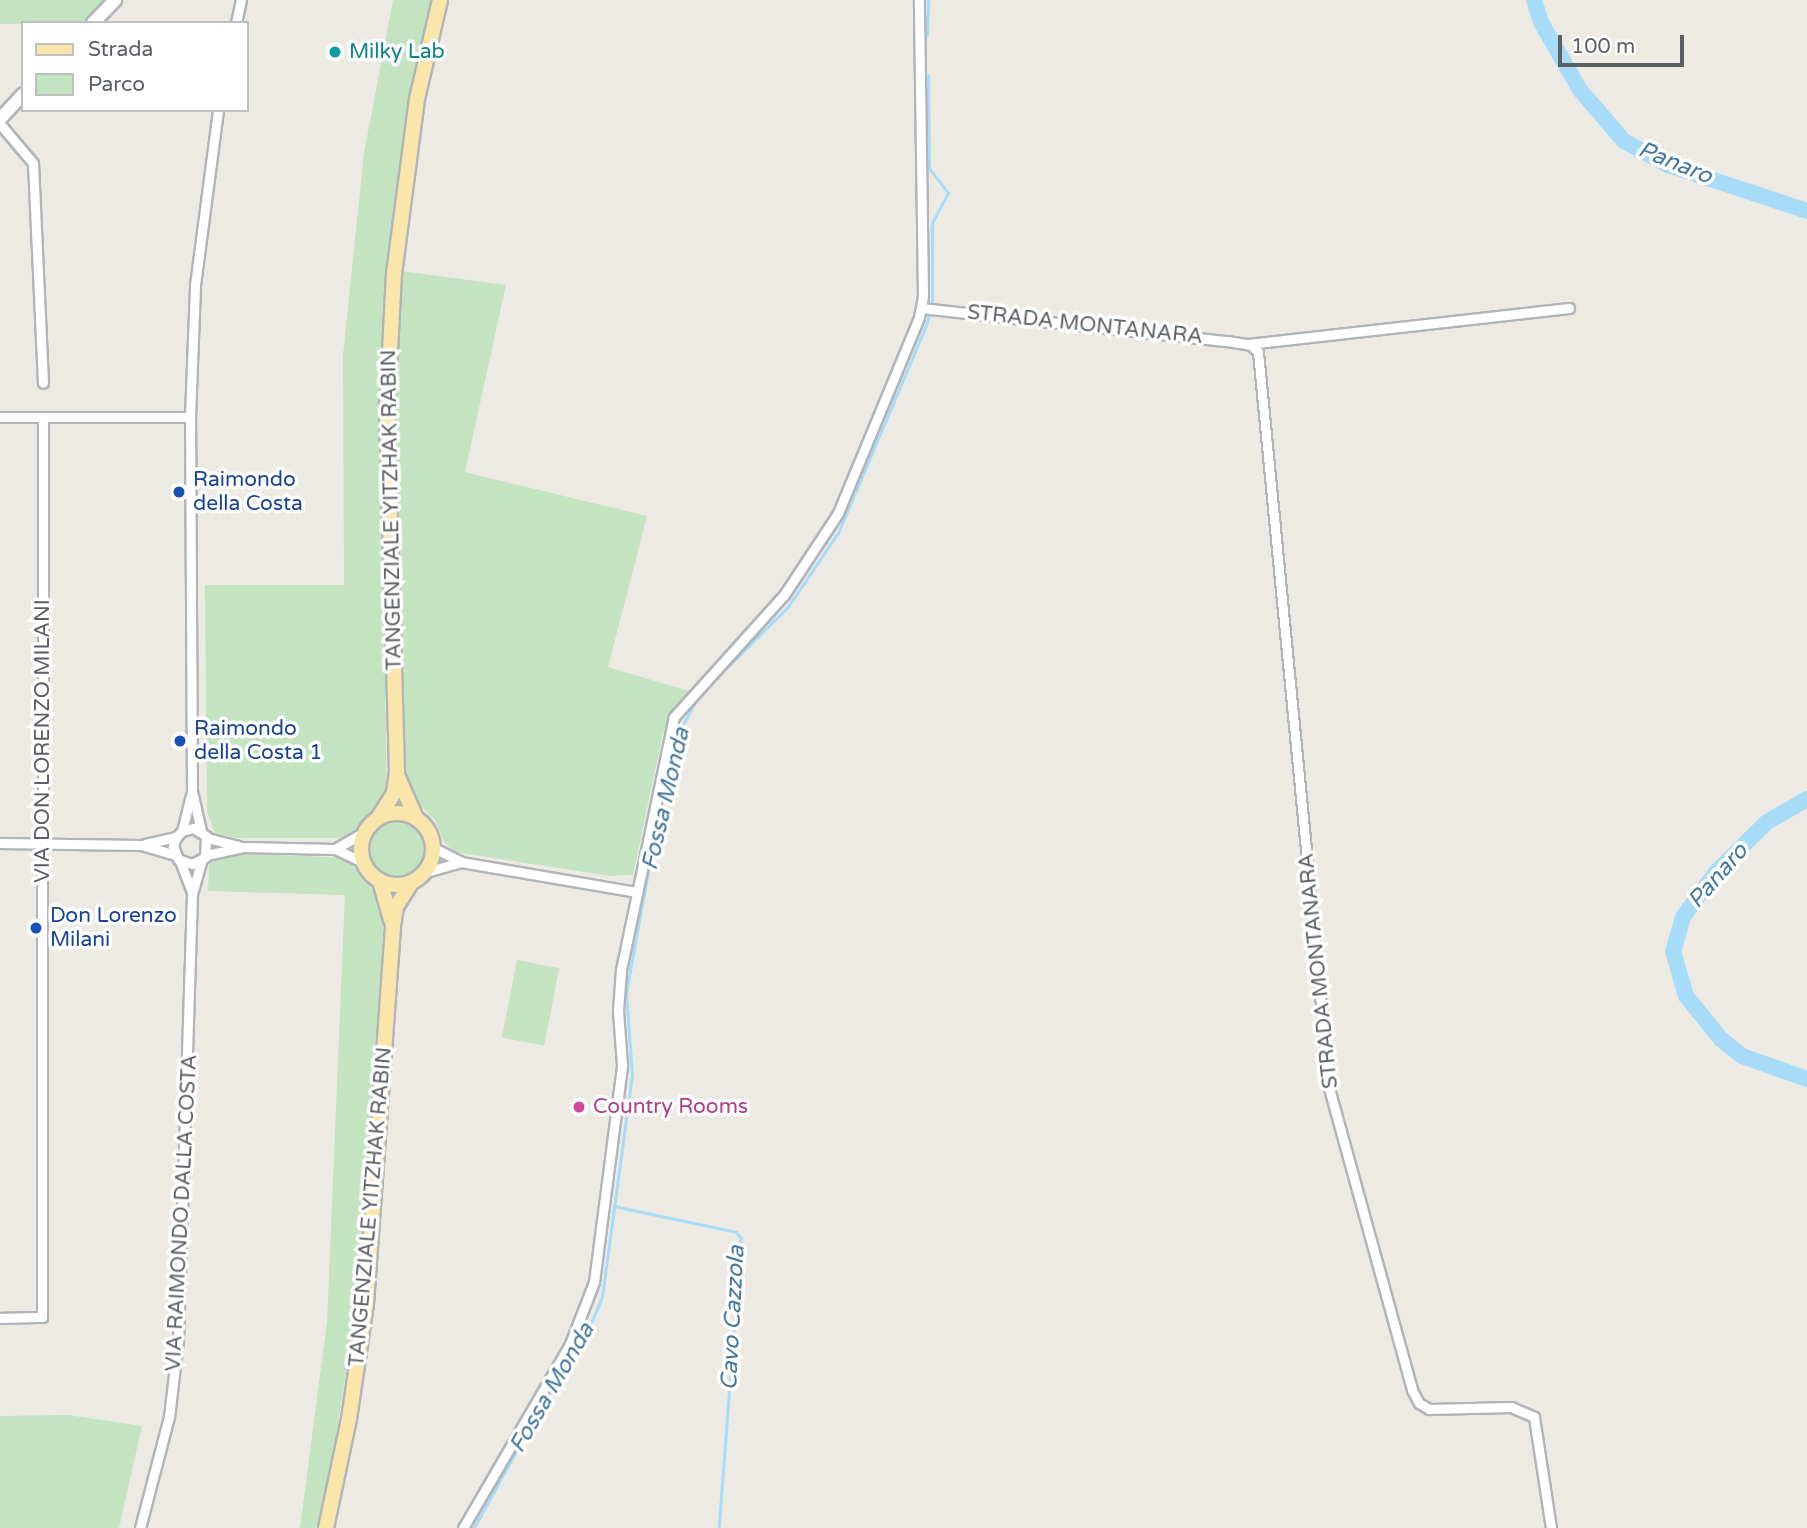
<!DOCTYPE html>
<html>
<head>
<meta charset="utf-8">
<style>
  body { margin:0 }
  #map { position:relative; width:1807px; height:1528px; overflow:hidden; background:#edeae3; font-family:"Varela Round",sans-serif }
  div>[style] { position:absolute }
  [style*='--x'] { left:calc(var(--x)*1px); top:calc(var(--y)*1px); width:calc(var(--w)*1px); rotate:calc(var(--a)*1deg) }
  .green>* { inset:0; background:#c4e3c1; transform-origin:0 0 }
  .round { border-radius:50% }
  .stream>* { height:2.5px; margin:-1.25px; padding:0 1.25px; transform-origin:1.25px; border-radius:1.25px; background:#a7dcf9 }
  .river>* { height:16px; margin:-8px; padding:0 8px; transform-origin:8px; border-radius:8px; background:#a7dcf9 }
  .roads { filter:drop-shadow(2px 0 #b1b4b8) drop-shadow(-2px 0 #b1b4b8) drop-shadow(0 2px #b1b4b8) drop-shadow(0 -2px #b1b4b8) }
  .street>* { height:9px; margin:-4.5px; padding:0 4.5px; transform-origin:4.5px; border-radius:4.5px; background:#fff }
  .secondary>* { height:12px; margin:-6px; padding:0 6px; transform-origin:6px; border-radius:6px; background:#fff }
  .primary>* { height:14px; margin:-7px; padding:0 7px; transform-origin:7px; border-radius:7px; background:#fae6ab }
  .primary>.ring { margin:-7px; padding:0; box-sizing:content-box; background:none; border:14px solid #fae6ab; border-radius:50% }
  .dots>* { width:19px; height:19px; translate:-50% -50%; box-sizing:border-box; border:4px solid #fff; border-radius:50% }
  span { translate:-50% -50%; white-space:nowrap; text-align:center; line-height:1.15; -webkit-text-stroke:7px #fff; paint-order:stroke }
  .culture-label { font-size:21px; color:#0d838f }
  .left { translate:0 -50%; text-align:left }
  .street-label { font-size:21px; color:#5b5f63 }
  .transit-label { font-size:21px; color:#164399 }
  .hotel-label { font-size:21px; color:#b23c85 }
  .water-label { font-size:23px; color:#4279a2; font-style:italic }
  .legend { position:absolute; left:21px; top:21px; width:228px; height:91px; box-sizing:border-box; background:#fff; border:2px solid #bdbfc1; margin:0; padding:9px 12px; list-style:none; font-size:21px; color:#5b5f63 }
  .legend li { display:flex; align-items:center; gap:14px; height:35px }
  .legend b { width:35px; border:2px solid #bdbfc1 }
  .scale { position:absolute; left:1558px; top:35px; width:126px; height:32px; box-sizing:border-box; border:4px solid #5b5f63; border-top:0; padding-left:9px; font-size:21px; line-height:24px; white-space:nowrap; color:#5b5f63; -webkit-text-stroke:5px #fff; paint-order:stroke }
</style>
</head>
<body>
<div id="map">
  <div class="green">
    <i style="clip-path:polygon(0 0,105px 0,83px 23px,0 24px)"></i>
    <i style="clip-path:polygon(393px 0,432px 0,404px 131px,380px 363px,387px 800px,349px 838px,237px 838px,215px 833px,207px 811px,205px 585px,344px 585px,343px 355px,364px 153px)"></i>
    <i style="clip-path:polygon(401px 271px,506px 285px,465px 472px,647px 516px,608px 667px,689px 691px,663px 733px,633px 875px,610px 876px,455px 852px,444px 842px,435px 820px,412px 797px,402px 771px,394px 395px)"></i>
    <i class="round" style="left:368px;top:819px;width:60px;height:60px"></i>
    <i style="clip-path:polygon(235px 853px,348px 858px,373px 890px,384px 920px,368px 1200px,354px 1321px,332px 1462px,316px 1528px,300px 1528px,327px 1322px,345px 895px,208px 891px,209px 865px,216px 856px)"></i>
    <i style="left:517px;top:960px;width:43px;height:79px;rotate:11deg"></i>
    <i style="clip-path:polygon(68px 1415px,142px 1426px,119px 1528px,0 1528px,0 1416px)"></i>
  </div>
  <div class="stream">
    <i style="--x:927;--y:35;--w:35;--a:-88"></i>
    <i style="--x:673;--y:743;--w:55;--a:-61.6"></i>
    <i style="--x:699;--y:695;--w:125;--a:-44.7"></i>
    <i style="--x:788;--y:607;--w:89;--a:-56"></i>
    <i style="--x:838;--y:533;--w:225;--a:-67"></i>
    <i style="--x:926;--y:326;--w:24;--a:-75"></i>
    <i style="--x:932;--y:303;--w:80;--a:-90"></i>
    <i style="--x:932;--y:223;--w:34;--a:-62"></i>
    <i style="--x:948;--y:193;--w:31;--a:-128"></i>
    <i style="--x:929;--y:169;--w:93;--a:-90.6"></i>
    <i style="--x:614;--y:1206;--w:125;--a:12"></i>
    <i style="--x:736;--y:1232;--w:8;--a:50"></i>
    <i style="--x:741;--y:1238;--w:291;--a:94.3"></i>
    <i style="--x:474;--y:1528;--w:133;--a:-61.3"></i>
    <i style="--x:538;--y:1411;--w:82;--a:-56.9"></i>
    <i style="--x:583;--y:1342;--w:49;--a:-67.1"></i>
    <i style="--x:602;--y:1297;--w:223;--a:-82.3"></i>
    <i style="--x:632;--y:1076;--w:83;--a:-94.1"></i>
    <i style="--x:626;--y:993;--w:212;--a:-79.7"></i>
  </div>
  <div class="river">
    <i style="--x:1534;--y:0;--w:25;--a:72"></i>
    <i style="--x:1542;--y:24;--w:76;--a:60.1"></i>
    <i style="--x:1580;--y:90;--w:67;--a:49.2"></i>
    <i style="--x:1624;--y:141;--w:50;--a:28.6"></i>
    <i style="--x:1668;--y:165;--w:146;--a:18.3"></i>
    <i style="--x:1807;--y:799;--w:46;--a:150.1"></i>
    <i style="--x:1767;--y:822;--w:70;--a:135.6"></i>
    <i style="--x:1717;--y:871;--w:57;--a:126.5"></i>
    <i style="--x:1683;--y:917;--w:35;--a:106"></i>
    <i style="--x:1673;--y:951;--w:47;--a:73.9"></i>
    <i style="--x:1686;--y:996;--w:55;--a:50.9"></i>
    <i style="--x:1721;--y:1039;--w:27;--a:39"></i>
    <i style="--x:1742;--y:1056;--w:69;--a:19.5"></i>
  </div>
  <div class="roads">
    <div class="street">
      <i style="--x:236;--y:23;--w:24;--a:-78"></i>
      <i style="--x:0;--y:124;--w:51;--a:49.8"></i>
      <i style="--x:33;--y:163;--w:220;--a:87.4"></i>
      <i style="--x:921;--y:308;--w:308;--a:6.2"></i>
      <i style="--x:1227;--y:341;--w:24;--a:9"></i>
      <i style="--x:1251;--y:345;--w:10;--a:45"></i>
      <i style="--x:1258;--y:352;--w:739;--a:84.49"></i>
      <i style="--x:1329;--y:1088;--w:313;--a:74.6"></i>
      <i style="--x:1412;--y:1390;--w:15;--a:62"></i>
      <i style="--x:1419;--y:1403;--w:12;--a:31"></i>
      <i style="--x:1429;--y:1409;--w:82;--a:-1.4"></i>
      <i style="--x:1511;--y:1407;--w:25;--a:23"></i>
      <i style="--x:1534;--y:1417;--w:112;--a:81.3"></i>
      <i style="--x:1248;--y:344;--w:323;--a:-6.4"></i>
      <i style="--x:0;--y:417;--w:190;--a:0"></i>
      <i style="--x:201;--y:831;--w:41;--a:-102.7"></i>
      <i style="--x:192;--y:791;--w:374;--a:-90.3"></i>
      <i style="--x:190;--y:417;--w:132;--a:-87.8"></i>
      <i style="--x:195;--y:285;--w:177;--a:-82.5"></i>
      <i style="--x:176;--y:837;--w:9;--a:108"></i>
      <i style="--x:173;--y:846;--w:14;--a:69"></i>
      <i style="--x:178;--y:859;--w:15;--a:20"></i>
      <i style="--x:192;--y:864;--w:15;--a:-28"></i>
      <i style="--x:205;--y:857;--w:21;--a:-87"></i>
      <i style="--x:206;--y:836;--w:15;--a:-148"></i>
      <i style="--x:193;--y:828;--w:11;--a:165"></i>
      <i style="--x:207;--y:838;--w:32;--a:14"></i>
      <i style="--x:0;--y:843;--w:141;--a:0.8"></i>
      <i style="--x:141;--y:845;--w:35;--a:16"></i>
      <i style="--x:145;--y:844;--w:32;--a:-13"></i>
      <i style="--x:176;--y:837;--w:8;--a:-45"></i>
      <i style="--x:182;--y:831;--w:36;--a:-76"></i>
      <i style="--x:434;--y:848;--w:30;--a:27"></i>
      <i style="--x:461;--y:862;--w:179;--a:9.7"></i>
      <i style="--x:335;--y:849;--w:36;--a:-30"></i>
      <i style="--x:206;--y:855;--w:38;--a:-12"></i>
      <i style="--x:243;--y:847;--w:92;--a:1.2"></i>
      <i style="--x:335;--y:849;--w:31;--a:25"></i>
      <i style="--x:180;--y:861;--w:33;--a:69"></i>
      <i style="--x:426;--y:872;--w:36;--a:-16"></i>
      <i style="--x:0;--y:1318;--w:42;--a:-1.4"></i>
      <i style="--x:42;--y:1317;--w:899;--a:-89.94"></i>
      <i style="--x:140;--y:1528;--w:115;--a:-75.4"></i>
      <i style="--x:169;--y:1417;--w:78;--a:-83.3"></i>
      <i style="--x:178;--y:1340;--w:446;--a:-88.2"></i>
      <i style="--x:192;--y:894;--w:35;--a:-74"></i>
      <i style="--x:463;--y:1528;--w:213;--a:-59.8"></i>
      <i style="--x:570;--y:1344;--w:66;--a:-68.8"></i>
      <i style="--x:594;--y:1282;--w:219;--a:-82.6"></i>
      <i style="--x:622;--y:1065;--w:55;--a:-94.2"></i>
      <i style="--x:618;--y:1010;--w:40;--a:-85.7"></i>
      <i style="--x:621;--y:970;--w:258;--a:-78.2"></i>
      <i style="--x:674;--y:717;--w:164;--a:-48"></i>
      <i style="--x:784;--y:595;--w:98;--a:-56.6"></i>
      <i style="--x:838;--y:513;--w:212;--a:-67.5"></i>
      <i style="--x:919;--y:317;--w:21;--a:-79"></i>
      <i style="--x:923;--y:296;--w:296;--a:-90.8"></i>
    </div>
    <div class="secondary">
      <i style="--x:93;--y:23;--w:32;--a:-46"></i>
      <i style="--x:0;--y:119;--w:34;--a:-47"></i>
    </div>
    <div class="primary">
      <i style="--x:398;--y:777;--w:45;--a:66.3"></i>
      <i class="ring" style="left:361px;top:813px;width:58px;height:58px"></i>
      <i style="--x:378;--y:818;--w:30;--a:-57"></i>
      <i style="--x:394;--y:793;--w:21;--a:-82"></i>
      <i style="--x:397;--y:772;--w:361;--a:-91.6"></i>
      <i style="--x:387;--y:411;--w:137;--a:-87.1"></i>
      <i style="--x:394;--y:274;--w:177;--a:-82.5"></i>
      <i style="--x:417;--y:99;--w:102;--a:-76.9"></i>
      <i style="--x:380;--y:881;--w:41;--a:74.2"></i>
      <i style="--x:326;--y:1528;--w:111;--a:-78.1"></i>
      <i style="--x:349;--y:1419;--w:116;--a:-81.6"></i>
      <i style="--x:366;--y:1304;--w:379;--a:-85.9"></i>
      <i style="--x:393;--y:926;--w:19;--a:-81"></i>
      <i style="--x:396;--y:907;--w:28;--a:-58"></i>
    </div>
  </div>
  <div class="dots">
    <i style="left:335px;top:52px;background:#0f9aa8"></i>
    <i style="left:179px;top:492px;background:#1a4fb4"></i>
    <i style="left:180px;top:741px;background:#1a4fb4"></i>
    <i style="left:36px;top:928px;background:#1a4fb4"></i>
    <i style="left:579px;top:1107px;background:#d1479c"></i>
  </div>
  <div class="culture-label">
    <span class="left" style="left:349px;top:52px">Milky Lab</span>
  </div>
  <div class="street-label">
    <span style="left:1085px;top:325px;rotate:6deg">STRADA MONTANARA</span>
    <span style="left:392px;top:510px;rotate:-91deg">TANGENZIALE YITZHAK RABIN</span>
    <span style="left:43px;top:741px;rotate:-90deg">VIA DON LORENZO MILANI</span>
    <span style="left:1319px;top:971px;rotate:-96deg">STRADA MONTANARA</span>
    <span style="left:371px;top:1207px;rotate:-85deg">TANGENZIALE YITZHAK RABIN</span>
    <span style="left:182px;top:1213px;rotate:-87deg">VIA RAIMONDO DALLA COSTA</span>
  </div>
  <div class="transit-label">
    <span class="left" style="left:193px;top:492px">Raimondo<br>della Costa</span>
    <span class="left" style="left:194px;top:741px">Raimondo<br>della Costa 1</span>
    <span class="left" style="left:50px;top:928px">Don Lorenzo<br>Milani</span>
  </div>
  <div class="hotel-label">
    <span class="left" style="left:593px;top:1107px">Country Rooms</span>
  </div>
  <div class="water-label">
    <span style="left:1675px;top:163px;rotate:22deg">Panaro</span>
    <span style="left:666px;top:799px;rotate:-77deg">Fossa Monda</span>
    <span style="left:1718px;top:876px;rotate:-49deg">Panaro</span>
    <span style="left:733px;top:1318px;rotate:-87deg">Cavo Cazzola</span>
    <span style="left:552px;top:1388px;rotate:-60deg">Fossa Monda</span>
  </div>
  <ul class="legend">
  <li><b style="height:9px;background:#fae6ab"></b>Strada</li>
  <li><b style="height:19px;background:#c4e3c1"></b>Parco</li>
  </ul>
  <div class="scale">100 m</div>
</div>
</body>
</html>
